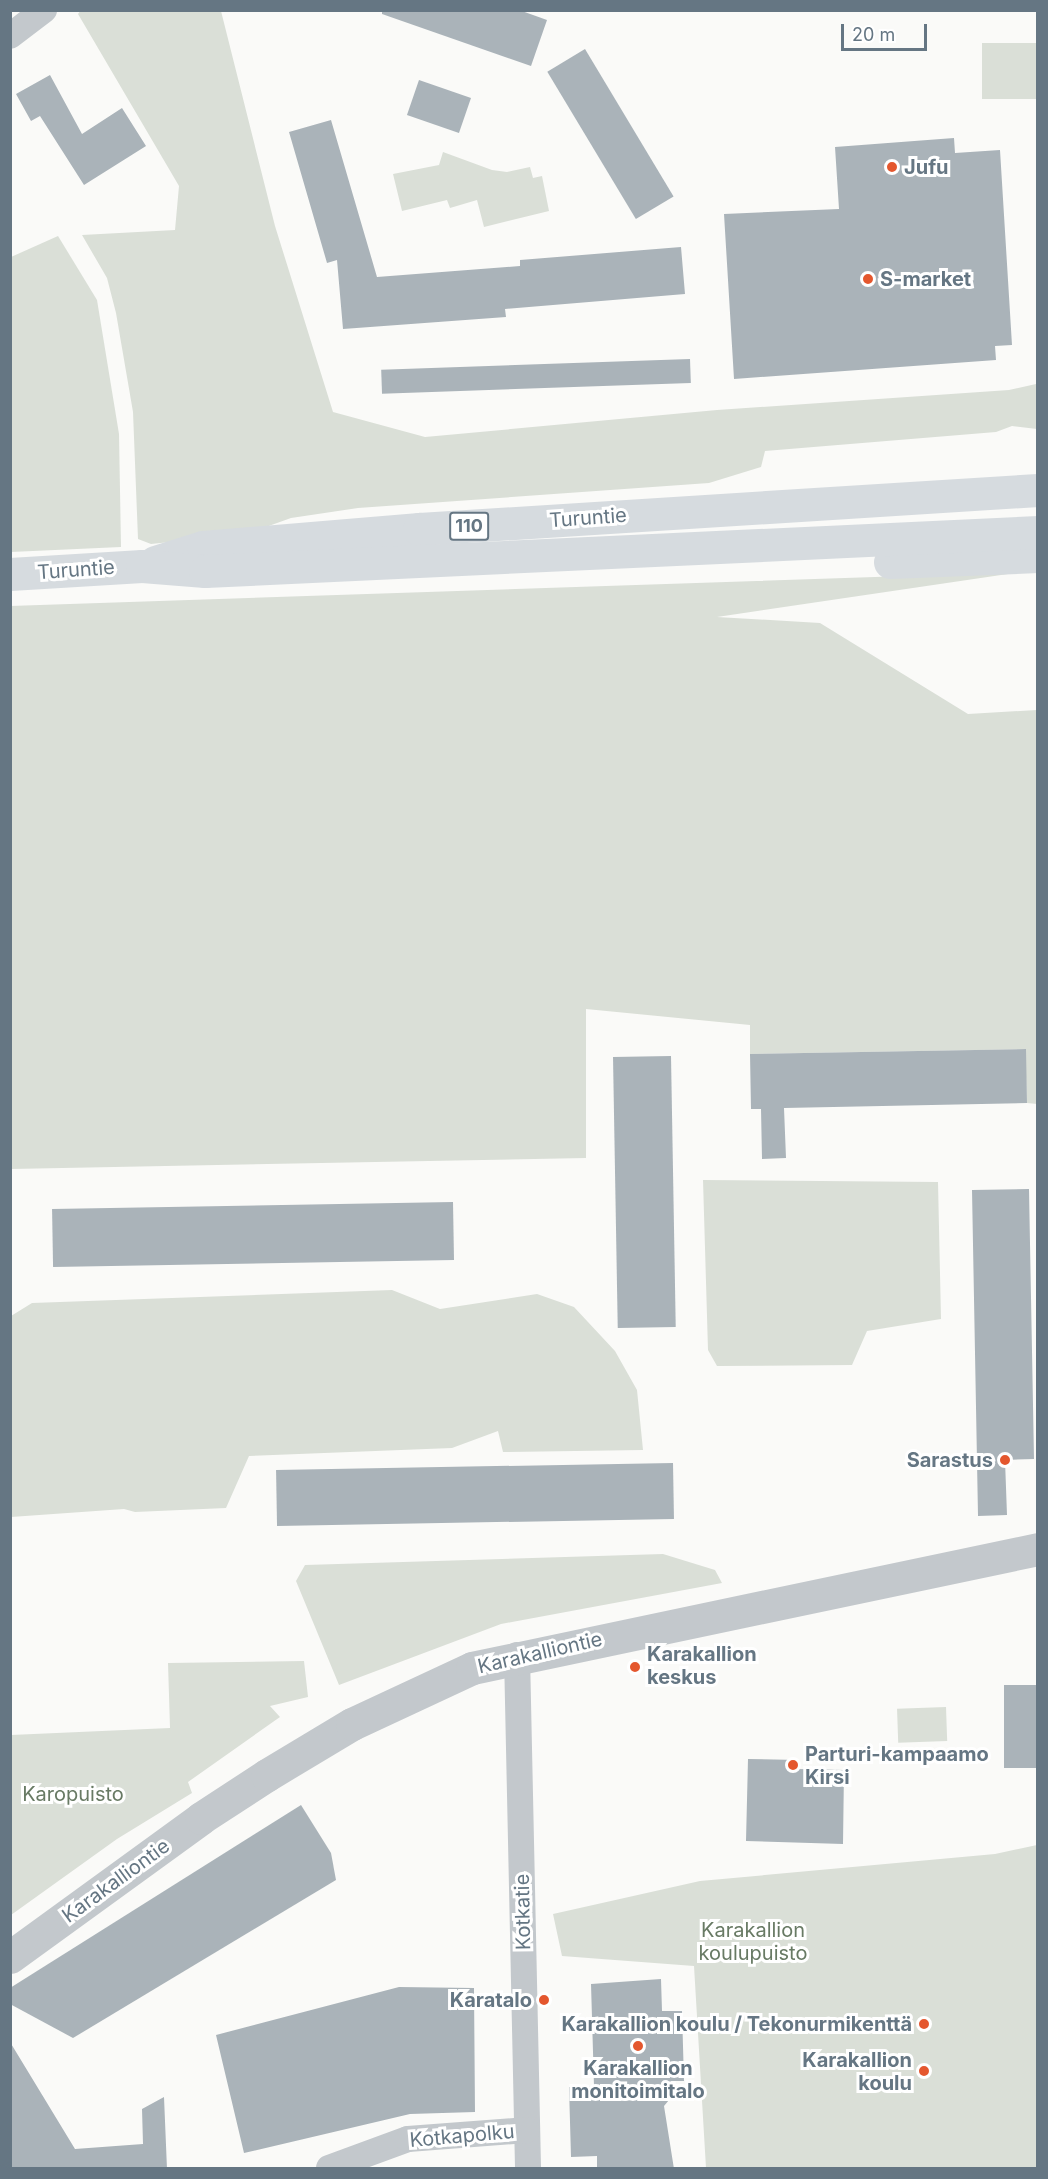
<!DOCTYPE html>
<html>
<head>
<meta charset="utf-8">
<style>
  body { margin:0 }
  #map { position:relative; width:1048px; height:2179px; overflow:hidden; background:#fafaf8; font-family:Inter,sans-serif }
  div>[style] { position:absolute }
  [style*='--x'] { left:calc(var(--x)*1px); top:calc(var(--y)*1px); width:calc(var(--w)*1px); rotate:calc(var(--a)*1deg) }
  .green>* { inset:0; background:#dadfd7; transform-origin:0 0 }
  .building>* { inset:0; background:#aab3b9; transform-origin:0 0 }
  .minor>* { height:26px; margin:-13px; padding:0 13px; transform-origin:13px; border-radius:13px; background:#c3c8cc }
  .tertiary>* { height:33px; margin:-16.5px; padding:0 16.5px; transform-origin:16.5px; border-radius:16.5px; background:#c3c8cc }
  .primary>* { height:33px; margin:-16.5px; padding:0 16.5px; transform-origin:16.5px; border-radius:16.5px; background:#d6dbdf }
  .dots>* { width:16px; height:16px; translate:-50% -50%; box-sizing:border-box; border:3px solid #fff; border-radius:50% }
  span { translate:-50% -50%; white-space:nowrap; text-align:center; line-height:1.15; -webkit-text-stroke:6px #fff; paint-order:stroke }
  .shield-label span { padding:2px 4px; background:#fff; border:2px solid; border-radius:4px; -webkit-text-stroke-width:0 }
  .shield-label { font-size:18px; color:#657683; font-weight:700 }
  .poi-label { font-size:20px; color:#657683; font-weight:700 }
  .left { translate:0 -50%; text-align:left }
  .right { translate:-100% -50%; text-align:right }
  .street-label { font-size:20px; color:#657683 }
  .park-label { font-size:20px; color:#687a64 }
  .frame { position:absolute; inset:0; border:12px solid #657683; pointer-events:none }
  .scale { position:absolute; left:841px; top:24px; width:86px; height:27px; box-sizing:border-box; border:3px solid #657683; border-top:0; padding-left:8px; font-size:18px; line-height:21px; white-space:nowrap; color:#657683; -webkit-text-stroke:4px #fff; paint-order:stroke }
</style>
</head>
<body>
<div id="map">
  <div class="green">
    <i style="clip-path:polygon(81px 10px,221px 11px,275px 226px,333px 412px,425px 437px,717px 410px,1009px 390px,1036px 384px,1037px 379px,1037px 429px,1012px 426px,996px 432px,765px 451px,761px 467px,709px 483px,358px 508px,291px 518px,246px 534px,151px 544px,138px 539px,133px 412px,116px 313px,107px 278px,82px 235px,175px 230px,179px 186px,78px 14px)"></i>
    <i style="left:1037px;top:43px;width:56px;height:55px;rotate:90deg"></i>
    <i style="clip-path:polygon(443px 152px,492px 170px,507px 172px,530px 167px,533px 178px,542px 176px,549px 211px,484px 227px,477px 200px,450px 208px,447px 200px,402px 211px,393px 174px,439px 165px)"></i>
    <i style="clip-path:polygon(58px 236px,97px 300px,119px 434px,121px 547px,11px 552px,11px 257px)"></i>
    <i style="clip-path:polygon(1022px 572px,717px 617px,820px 623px,968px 714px,1037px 710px,1037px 1104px,1027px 1103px,1025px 1049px,750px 1054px,750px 1025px,586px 1009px,586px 1158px,11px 1169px,10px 606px)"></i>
    <i style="clip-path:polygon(703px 1180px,938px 1182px,941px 1319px,867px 1331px,852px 1365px,717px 1366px,708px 1350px)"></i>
    <i style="clip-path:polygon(392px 1290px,440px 1309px,537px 1294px,574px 1307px,615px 1351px,637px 1390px,643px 1450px,503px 1452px,498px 1431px,452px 1448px,249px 1456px,226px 1508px,135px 1512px,124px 1509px,11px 1517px,11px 1316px,32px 1303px)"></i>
    <i style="clip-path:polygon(663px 1554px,715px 1570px,722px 1583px,501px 1624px,339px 1685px,296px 1581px,305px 1565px)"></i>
    <i style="clip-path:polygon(304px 1661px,308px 1697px,270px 1706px,280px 1717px,188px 1782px,192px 1793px,117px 1839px,11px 1915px,11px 1735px,170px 1728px,168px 1663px)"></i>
    <i style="left:946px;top:1707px;width:34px;height:49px;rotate:88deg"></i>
    <i style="clip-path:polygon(1037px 1845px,1037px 2168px,706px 2168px,694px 1966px,562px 1956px,553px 1914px,700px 1881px,995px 1854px)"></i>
  </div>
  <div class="building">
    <i style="clip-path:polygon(382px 10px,519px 10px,547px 20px,531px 66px,382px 14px)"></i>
    <i style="left:585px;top:49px;width:172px;height:44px;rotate:59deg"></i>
    <i style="clip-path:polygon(50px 75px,82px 134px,122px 108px,146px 146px,84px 185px,40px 116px,31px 121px,16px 94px)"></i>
    <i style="left:419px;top:80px;width:55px;height:37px;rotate:19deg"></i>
    <i style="clip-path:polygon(331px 120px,377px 277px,520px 266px,520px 260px,681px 247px,685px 294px,505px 309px,506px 317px,343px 329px,337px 260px,327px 263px,289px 132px)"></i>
    <i style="clip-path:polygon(954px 138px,955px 153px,1000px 150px,1012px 345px,995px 346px,996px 360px,734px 379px,724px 214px,839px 209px,835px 147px)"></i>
    <i style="left:690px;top:359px;width:24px;height:309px;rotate:88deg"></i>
    <i style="clip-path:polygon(1026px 1049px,1027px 1103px,784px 1108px,786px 1158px,762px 1159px,761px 1109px,751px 1109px,750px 1054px)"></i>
    <i style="left:671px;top:1056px;width:271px;height:58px;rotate:89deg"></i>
    <i style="clip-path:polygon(1029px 1189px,1034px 1459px,1005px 1460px,1007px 1515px,978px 1516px,972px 1190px)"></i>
    <i style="left:453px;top:1202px;width:58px;height:401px;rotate:89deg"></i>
    <i style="left:673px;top:1463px;width:56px;height:397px;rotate:89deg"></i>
    <i style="left:1004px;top:1685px;width:34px;height:83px"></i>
    <i style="clip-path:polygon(748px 1759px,798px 1760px,797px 1769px,844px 1770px,843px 1844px,746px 1841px)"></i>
    <i style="clip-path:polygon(301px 1805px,331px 1853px,336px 1880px,73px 2038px,10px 2004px,10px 1988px)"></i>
    <i style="clip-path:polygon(661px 1979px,662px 2011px,682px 2011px,684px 2081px,671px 2081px,672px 2090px,668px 2091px,669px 2100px,664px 2106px,674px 2169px,597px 2169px,597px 2156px,571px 2157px,569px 2087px,594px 2086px,591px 1984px)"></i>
    <i style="clip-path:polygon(399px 1987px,474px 1988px,475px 2112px,410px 2114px,244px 2153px,216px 2035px)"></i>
    <i style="clip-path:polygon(10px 2042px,75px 2149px,143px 2144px,142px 2109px,164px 2097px,167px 2169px,10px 2169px)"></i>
  </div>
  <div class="minor">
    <i style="--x:10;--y:36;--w:43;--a:-37.4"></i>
    <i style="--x:517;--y:1655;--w:513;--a:88.77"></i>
    <i style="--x:329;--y:2168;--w:84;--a:-20.2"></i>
    <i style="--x:408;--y:2139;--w:119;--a:-4.3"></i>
  </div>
  <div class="tertiary">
    <i style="--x:10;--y:1957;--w:236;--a:-36"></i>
    <i style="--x:201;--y:1818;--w:79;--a:-33.1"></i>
    <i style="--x:267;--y:1775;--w:99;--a:-31"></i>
    <i style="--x:352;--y:1724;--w:132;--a:-25"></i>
    <i style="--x:472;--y:1668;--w:578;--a:-11.87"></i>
  </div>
  <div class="primary">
    <i style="--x:155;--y:562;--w:50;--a:-17.4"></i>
    <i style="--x:203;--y:547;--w:217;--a:-4.8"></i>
    <i style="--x:419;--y:529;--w:620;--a:-3.61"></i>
    <i style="--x:890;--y:562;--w:148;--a:-2.3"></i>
    <i style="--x:10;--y:574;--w:132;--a:-3.5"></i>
    <i style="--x:142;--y:566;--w:63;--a:4.5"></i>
    <i style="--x:205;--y:571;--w:834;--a:-2.68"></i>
  </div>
  <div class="dots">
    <i style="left:892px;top:167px;background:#e4572e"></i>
    <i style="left:868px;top:279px;background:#e4572e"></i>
    <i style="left:1005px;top:1460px;background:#e4572e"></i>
    <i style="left:635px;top:1667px;background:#e4572e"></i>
    <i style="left:793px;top:1765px;background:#e4572e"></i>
    <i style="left:544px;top:2000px;background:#e4572e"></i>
    <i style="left:924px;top:2024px;background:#e4572e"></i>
    <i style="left:638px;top:2046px;background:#e4572e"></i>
    <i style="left:924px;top:2071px;background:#e4572e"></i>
  </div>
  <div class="shield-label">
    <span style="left:469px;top:526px">110</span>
  </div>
  <div class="poi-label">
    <span class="left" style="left:904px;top:167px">Jufu</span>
    <span class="left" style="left:880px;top:279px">S-market</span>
    <span class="right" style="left:993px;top:1460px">Sarastus</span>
    <span class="left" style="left:647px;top:1666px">Karakallion<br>keskus</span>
    <span class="left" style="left:805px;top:1766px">Parturi-kampaamo<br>Kirsi</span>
    <span class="right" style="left:532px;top:2000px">Karatalo</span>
    <span class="right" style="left:912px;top:2024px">Karakallion koulu / Tekonurmikenttä</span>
    <span class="right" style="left:912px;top:2072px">Karakallion<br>koulu</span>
    <span style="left:638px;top:2080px">Karakallion<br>monitoimitalo</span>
  </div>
  <div class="street-label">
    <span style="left:588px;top:518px;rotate:-4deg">Turuntie</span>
    <span style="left:76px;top:570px;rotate:-4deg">Turuntie</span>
    <span style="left:540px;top:1653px;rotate:-13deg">Karakalliontie</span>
    <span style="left:116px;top:1881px;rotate:-36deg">Karakalliontie</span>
    <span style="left:523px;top:1912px;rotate:-91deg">Kotkatie</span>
    <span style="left:462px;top:2136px;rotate:-5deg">Kotkapolku</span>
  </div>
  <div class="park-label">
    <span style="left:73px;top:1794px">Karopuisto</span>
    <span style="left:753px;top:1942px">Karakallion<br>koulupuisto</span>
  </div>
  <div class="frame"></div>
  <div class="scale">20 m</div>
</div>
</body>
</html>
